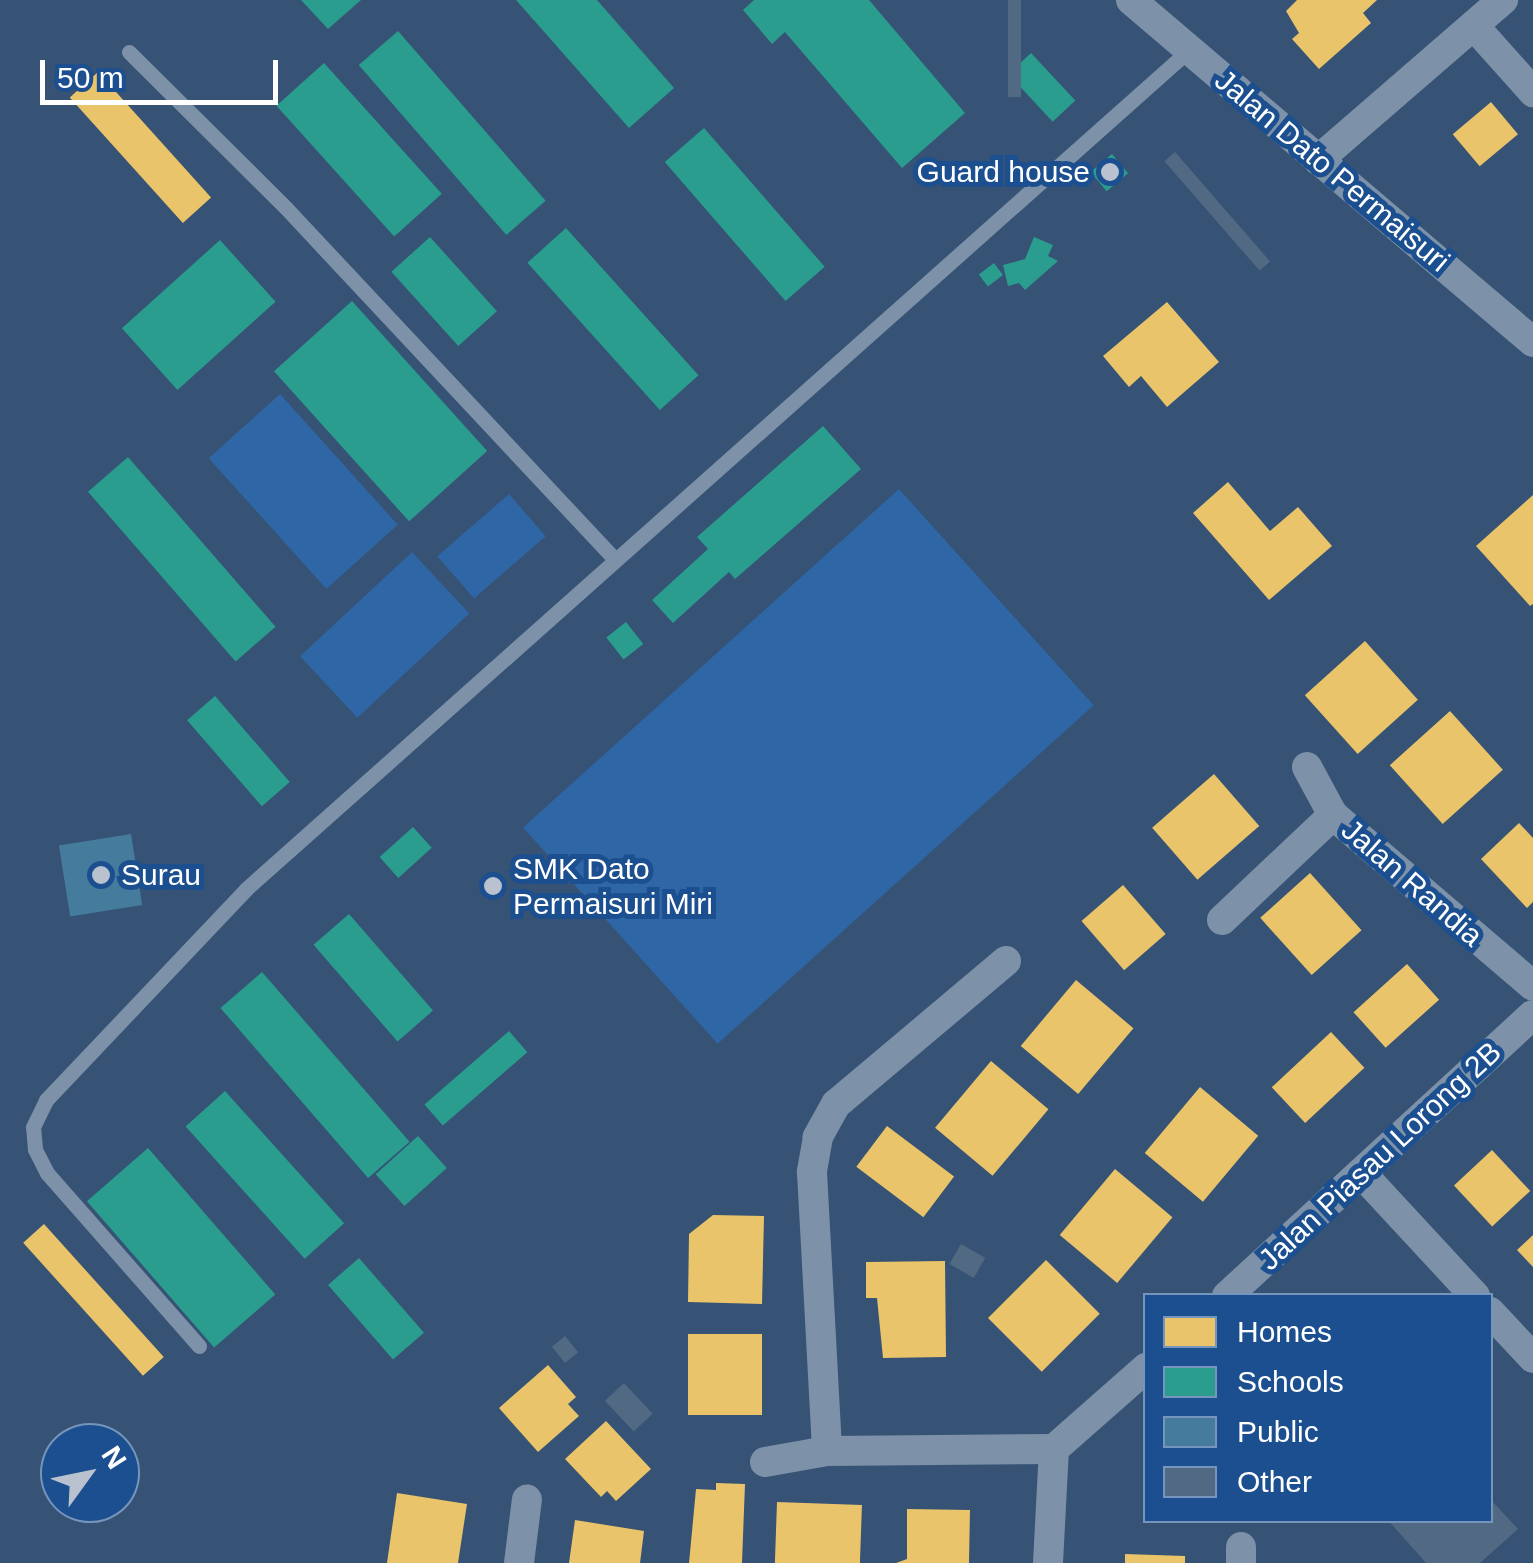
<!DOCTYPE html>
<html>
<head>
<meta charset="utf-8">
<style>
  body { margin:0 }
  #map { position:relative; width:1533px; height:1563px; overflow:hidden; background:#365274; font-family:Arial,sans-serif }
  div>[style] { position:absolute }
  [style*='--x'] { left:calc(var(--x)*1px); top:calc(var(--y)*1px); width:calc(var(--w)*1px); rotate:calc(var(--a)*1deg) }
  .green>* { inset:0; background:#2f66a5; transform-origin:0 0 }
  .homes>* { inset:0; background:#e9c46a; transform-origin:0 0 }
  .schools>* { inset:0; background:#2a9d8f; transform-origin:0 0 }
  .public>* { inset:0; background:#457b9d; transform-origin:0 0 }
  .building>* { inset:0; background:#526984; transform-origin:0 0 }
  .service>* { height:15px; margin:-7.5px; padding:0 7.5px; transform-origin:7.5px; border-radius:7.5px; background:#7d92a8 }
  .minor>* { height:30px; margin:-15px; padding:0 15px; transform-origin:15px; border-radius:15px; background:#7d92a8 }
  .dots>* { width:28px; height:28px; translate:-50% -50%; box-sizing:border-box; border:5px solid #1b4f8f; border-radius:50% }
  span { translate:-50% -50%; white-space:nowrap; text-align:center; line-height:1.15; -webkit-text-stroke:10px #1b4f8f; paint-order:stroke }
  .street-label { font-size:30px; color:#fff }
  .poi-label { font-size:30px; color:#fff }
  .right { translate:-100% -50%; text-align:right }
  .left { translate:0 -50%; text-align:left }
  .legend { position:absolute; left:1143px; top:1293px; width:350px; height:230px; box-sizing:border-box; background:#1b4f8f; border:2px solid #7695bc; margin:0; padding:12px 18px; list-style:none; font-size:30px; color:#fff }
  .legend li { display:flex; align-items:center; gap:20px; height:50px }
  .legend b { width:50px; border:2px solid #7695bc }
  .north { position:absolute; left:40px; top:1423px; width:100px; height:100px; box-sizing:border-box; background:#1b4f8f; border:2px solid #7695bc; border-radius:50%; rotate:57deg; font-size:28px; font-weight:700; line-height:40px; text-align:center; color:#fff }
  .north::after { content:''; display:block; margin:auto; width:35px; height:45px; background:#b9c2ce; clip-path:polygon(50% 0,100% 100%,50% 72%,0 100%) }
  .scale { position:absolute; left:40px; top:60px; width:238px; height:45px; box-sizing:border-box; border:5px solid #fff; border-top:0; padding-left:12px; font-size:30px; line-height:35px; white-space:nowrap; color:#fff; -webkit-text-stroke:8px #1b4f8f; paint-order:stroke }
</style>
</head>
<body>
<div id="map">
  <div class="green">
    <i style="left:280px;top:394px;width:176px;height:96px;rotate:48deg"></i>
    <i style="left:899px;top:489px;width:291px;height:506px;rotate:48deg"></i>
    <i style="left:509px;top:494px;width:56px;height:95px;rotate:49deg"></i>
    <i style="left:412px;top:552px;width:84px;height:153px;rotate:47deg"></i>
  </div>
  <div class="homes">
    <i style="clip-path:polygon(1297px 0,1377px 0,1363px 13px,1371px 23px,1319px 69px,1292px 39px,1299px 33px,1286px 11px)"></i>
    <i style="left:98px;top:72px;width:169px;height:38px;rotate:48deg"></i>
    <i style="left:1491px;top:102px;width:42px;height:50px;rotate:50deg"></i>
    <i style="clip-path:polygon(1167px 302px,1219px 362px,1167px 407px,1141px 376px,1129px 387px,1103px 356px)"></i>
    <i style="clip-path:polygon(1228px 482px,1270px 531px,1298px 507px,1332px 546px,1269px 600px,1193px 513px)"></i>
    <i style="clip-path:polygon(1533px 495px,1533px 604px,1530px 606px,1476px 546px)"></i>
    <i style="left:1365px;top:641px;width:79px;height:81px;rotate:48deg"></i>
    <i style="left:1450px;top:711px;width:79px;height:81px;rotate:48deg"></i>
    <i style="left:1214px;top:774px;width:69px;height:82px;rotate:49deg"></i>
    <i style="clip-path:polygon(1519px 823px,1533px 838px,1533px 902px,1527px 908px,1481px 859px)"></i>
    <i style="left:1310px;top:873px;width:77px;height:67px;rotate:48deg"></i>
    <i style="left:1123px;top:885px;width:65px;height:55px;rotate:49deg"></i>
    <i style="left:1407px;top:964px;width:48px;height:72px;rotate:48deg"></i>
    <i style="left:1076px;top:980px;width:75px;height:86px;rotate:40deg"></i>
    <i style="left:1331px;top:1032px;width:49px;height:81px;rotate:47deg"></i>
    <i style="left:991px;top:1061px;width:75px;height:87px;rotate:40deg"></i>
    <i style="left:1200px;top:1087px;width:76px;height:86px;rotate:40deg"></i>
    <i style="left:887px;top:1126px;width:84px;height:51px;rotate:37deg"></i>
    <i style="left:1492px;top:1150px;width:56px;height:52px;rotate:47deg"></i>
    <i style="left:1115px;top:1169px;width:75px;height:86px;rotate:40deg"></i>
    <i style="clip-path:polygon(713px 1215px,764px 1216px,762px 1304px,688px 1302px,689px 1234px)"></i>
    <i style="left:44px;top:1224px;width:179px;height:28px;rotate:48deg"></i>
    <i style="clip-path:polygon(1533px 1235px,1533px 1267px,1517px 1250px)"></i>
    <i style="left:1046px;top:1260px;width:76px;height:82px;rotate:45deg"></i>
    <i style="clip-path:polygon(945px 1261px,946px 1357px,883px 1358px,877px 1298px,866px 1298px,866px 1262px)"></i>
    <i style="left:688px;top:1334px;width:74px;height:81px"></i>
    <i style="clip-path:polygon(548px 1365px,576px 1397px,568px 1404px,579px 1416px,538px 1452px,499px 1408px)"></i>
    <i style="clip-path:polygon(606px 1421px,651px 1469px,616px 1501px,607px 1491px,601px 1497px,565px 1459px)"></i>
    <i style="clip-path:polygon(716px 1483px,745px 1484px,742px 1563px,689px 1563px,696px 1489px,716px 1490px)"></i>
    <i style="clip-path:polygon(397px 1493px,467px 1504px,458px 1563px,387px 1563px)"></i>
    <i style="left:777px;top:1502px;width:85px;height:61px;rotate:2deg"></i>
    <i style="clip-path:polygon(907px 1509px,970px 1510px,969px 1563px,896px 1563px,907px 1559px)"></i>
    <i style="clip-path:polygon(575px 1520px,644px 1531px,640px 1563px,569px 1563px)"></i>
    <i style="clip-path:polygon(1125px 1554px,1185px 1556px,1185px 1563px,1125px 1563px)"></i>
  </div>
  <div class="schools">
    <i style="clip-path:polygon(301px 0,361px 0,328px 29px)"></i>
    <i style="clip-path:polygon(516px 0,597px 0,674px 88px,629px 128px)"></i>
    <i style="clip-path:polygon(754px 0,869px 0,965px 113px,902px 168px,785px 32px,772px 44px,743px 10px)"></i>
    <i style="left:398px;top:31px;width:225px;height:52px;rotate:49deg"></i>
    <i style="left:1031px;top:53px;width:65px;height:31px;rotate:47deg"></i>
    <i style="left:324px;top:63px;width:176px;height:64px;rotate:48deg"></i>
    <i style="left:704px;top:128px;width:184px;height:52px;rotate:49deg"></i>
    <i style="left:1112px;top:154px;width:25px;height:28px;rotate:50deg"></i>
    <i style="left:566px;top:228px;width:198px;height:52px;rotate:48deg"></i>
    <i style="left:430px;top:237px;width:100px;height:52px;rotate:48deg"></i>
    <i style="clip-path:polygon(1034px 237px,1053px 245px,1048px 256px,1058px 261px,1025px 290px,1019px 283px,1008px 286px,1003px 265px,1025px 259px)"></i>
    <i style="left:220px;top:240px;width:83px;height:132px;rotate:48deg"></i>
    <i style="left:994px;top:263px;width:15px;height:19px;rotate:53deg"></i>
    <i style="left:352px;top:301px;width:202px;height:105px;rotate:48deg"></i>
    <i style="clip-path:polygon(823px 426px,861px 469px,735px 579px,729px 572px,673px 623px,652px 600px,708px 549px,697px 537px)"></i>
    <i style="left:128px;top:457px;width:225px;height:53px;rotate:49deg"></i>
    <i style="left:626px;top:622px;width:28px;height:25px;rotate:52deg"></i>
    <i style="left:215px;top:696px;width:114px;height:37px;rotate:49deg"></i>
    <i style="left:413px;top:827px;width:28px;height:45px;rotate:48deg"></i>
    <i style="left:349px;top:914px;width:128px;height:47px;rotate:49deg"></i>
    <i style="left:262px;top:972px;width:225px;height:55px;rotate:49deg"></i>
    <i style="left:509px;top:1031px;width:28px;height:112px;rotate:49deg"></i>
    <i style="left:225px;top:1091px;width:178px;height:53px;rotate:48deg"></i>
    <i style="left:418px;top:1136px;width:43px;height:57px;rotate:48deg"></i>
    <i style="left:148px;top:1148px;width:194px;height:81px;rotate:49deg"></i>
    <i style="left:359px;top:1258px;width:99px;height:41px;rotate:49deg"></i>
  </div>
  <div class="public">
    <i style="left:131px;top:834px;width:72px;height:73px;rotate:81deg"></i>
  </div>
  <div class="building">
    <i style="left:1008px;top:0;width:13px;height:97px"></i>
    <i style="left:1175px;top:152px;width:145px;height:14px;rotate:49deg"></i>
    <i style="left:961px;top:1244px;width:28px;height:23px;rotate:30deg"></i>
    <i style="left:565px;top:1336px;width:21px;height:17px;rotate:51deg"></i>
    <i style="left:624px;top:1383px;width:42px;height:26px;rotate:47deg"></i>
    <i style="clip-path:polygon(1490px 1499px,1518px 1529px,1480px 1563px,1426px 1563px,1388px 1520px,1490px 1520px)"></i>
  </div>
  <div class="service">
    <i style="--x:129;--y:52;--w:221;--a:44.8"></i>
    <i style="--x:286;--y:208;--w:480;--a:46.9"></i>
    <i style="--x:199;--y:1346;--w:230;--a:-131.3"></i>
    <i style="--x:47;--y:1173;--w:27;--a:-117"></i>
    <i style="--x:35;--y:1149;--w:22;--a:-95"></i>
    <i style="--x:33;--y:1127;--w:30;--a:-64"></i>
    <i style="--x:46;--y:1100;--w:291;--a:-46.5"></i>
    <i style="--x:246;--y:889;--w:1264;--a:-41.66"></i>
  </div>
  <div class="minor">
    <i style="--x:1131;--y:0;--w:528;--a:40.39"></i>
    <i style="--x:1474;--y:26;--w:89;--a:48.2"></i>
    <i style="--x:1318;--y:160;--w:245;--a:-40.9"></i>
    <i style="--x:1307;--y:767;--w:55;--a:61.6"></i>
    <i style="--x:1333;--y:815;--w:263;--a:40.5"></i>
    <i style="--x:1222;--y:920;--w:153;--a:-43.4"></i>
    <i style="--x:1006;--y:961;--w:222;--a:139.9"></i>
    <i style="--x:836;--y:1104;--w:38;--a:119"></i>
    <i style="--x:818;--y:1137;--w:36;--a:100"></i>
    <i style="--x:812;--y:1172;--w:279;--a:86.9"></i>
    <i style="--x:827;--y:1451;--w:227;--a:-0.5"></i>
    <i style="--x:1363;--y:1175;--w:165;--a:47.2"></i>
    <i style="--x:1227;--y:1296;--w:415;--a:-42.6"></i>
    <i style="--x:1490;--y:1312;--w:63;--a:46.9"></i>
    <i style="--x:765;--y:1462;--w:63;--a:-10.1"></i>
    <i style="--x:1241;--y:1547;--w:16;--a:90"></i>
    <i style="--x:519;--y:1563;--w:64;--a:-82.9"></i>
    <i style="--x:1048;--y:1563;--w:114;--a:-87"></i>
    <i style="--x:1054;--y:1449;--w:123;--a:-41.4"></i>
  </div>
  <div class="dots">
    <i style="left:1110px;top:172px;background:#b9c2ce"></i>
    <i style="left:101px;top:875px;background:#b9c2ce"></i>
    <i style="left:493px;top:886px;background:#b9c2ce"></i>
  </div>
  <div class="street-label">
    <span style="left:1332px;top:171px;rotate:40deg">Jalan Dato Permaisuri</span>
    <span style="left:1412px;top:883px;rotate:41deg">Jalan Randia</span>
    <span style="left:1380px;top:1156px;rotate:-43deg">Jalan Piasau Lorong 2B</span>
  </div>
  <div class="poi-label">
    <span class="right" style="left:1090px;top:172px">Guard house</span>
    <span class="left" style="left:513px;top:886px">SMK Dato<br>Permaisuri Miri</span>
    <span class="left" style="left:121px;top:875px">Surau</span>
  </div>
  <ul class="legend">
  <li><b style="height:28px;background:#e9c46a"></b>Homes</li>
  <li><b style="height:28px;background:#2a9d8f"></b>Schools</li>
  <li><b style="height:28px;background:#457b9d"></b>Public</li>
  <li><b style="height:28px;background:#526984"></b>Other</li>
  </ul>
  <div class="north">N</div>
  <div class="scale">50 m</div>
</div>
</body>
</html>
